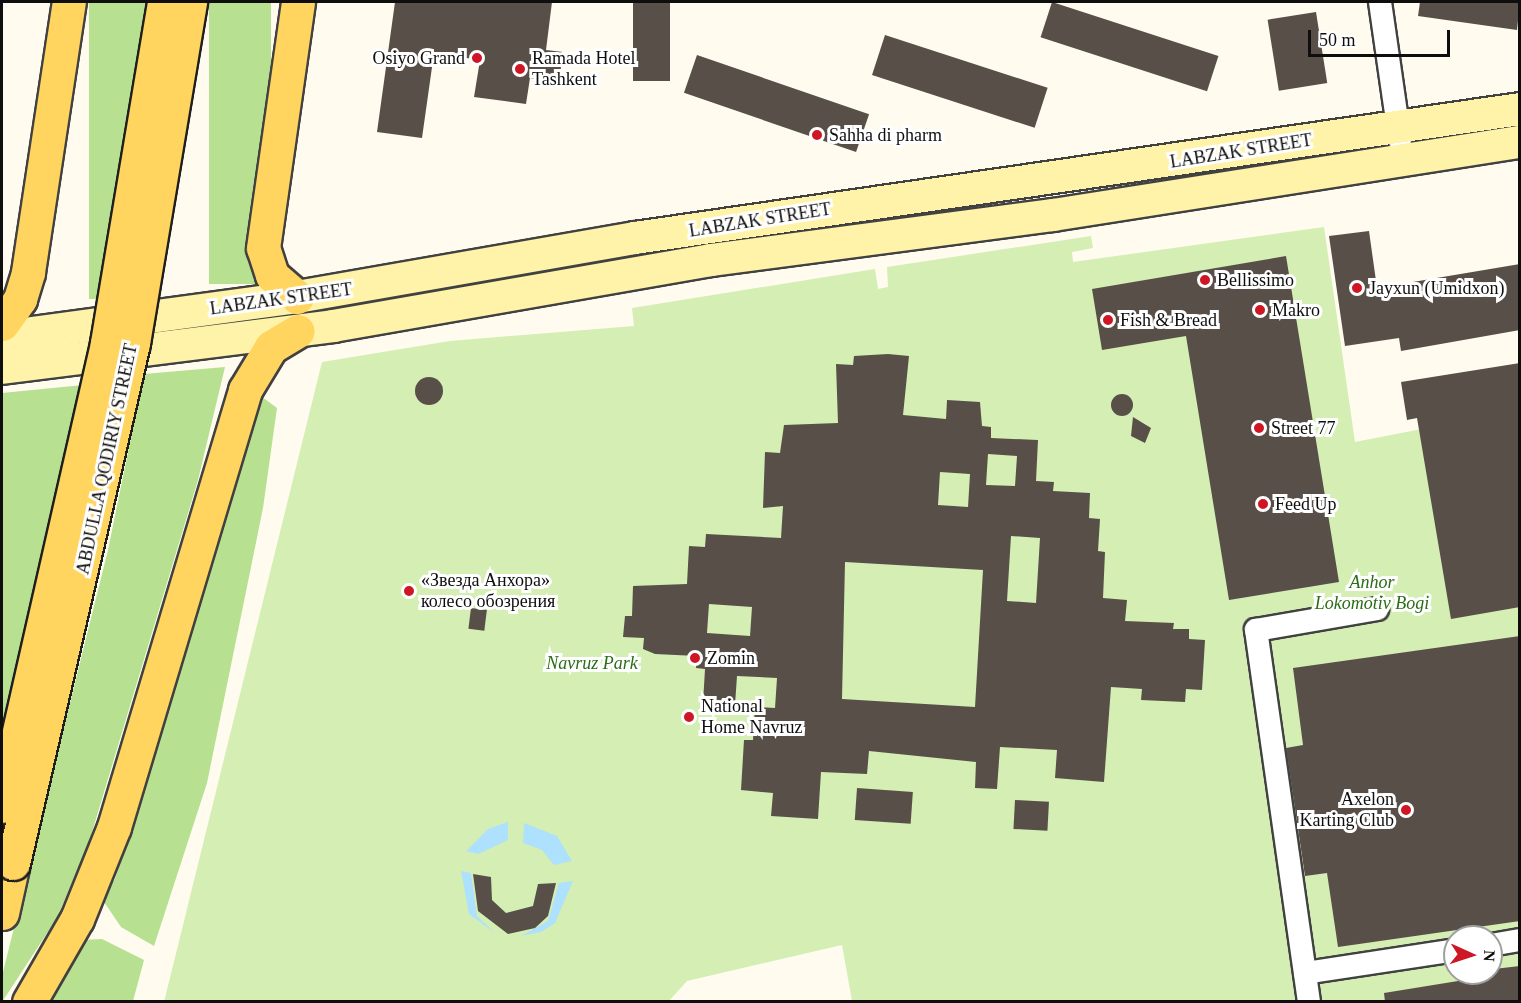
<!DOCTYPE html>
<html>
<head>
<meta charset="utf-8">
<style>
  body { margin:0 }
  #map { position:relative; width:1521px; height:1003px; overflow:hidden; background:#fffbef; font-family:Georgia,serif }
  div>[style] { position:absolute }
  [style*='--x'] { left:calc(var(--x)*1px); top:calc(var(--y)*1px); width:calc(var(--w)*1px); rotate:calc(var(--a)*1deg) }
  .green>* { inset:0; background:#d4eeb4 }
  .forest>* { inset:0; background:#b7e191; transform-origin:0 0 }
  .water>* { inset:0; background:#ade1fd }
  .building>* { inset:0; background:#584f49; transform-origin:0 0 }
  .round { border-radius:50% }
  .roads { filter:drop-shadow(2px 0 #414141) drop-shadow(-2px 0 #414141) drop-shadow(0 2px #414141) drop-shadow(0 -2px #414141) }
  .street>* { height:22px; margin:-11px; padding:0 11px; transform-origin:11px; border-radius:11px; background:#fff }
  .secondary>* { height:32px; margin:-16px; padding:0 16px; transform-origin:16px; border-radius:16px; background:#fff3aa }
  .primary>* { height:33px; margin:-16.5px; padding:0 16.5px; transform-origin:16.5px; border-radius:16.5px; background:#ffd45f }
  .bridges { filter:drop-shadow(2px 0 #1f1f1f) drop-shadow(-2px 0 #1f1f1f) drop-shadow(0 2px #1f1f1f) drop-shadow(0 -2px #1f1f1f) }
  .primary-bridge>* { height:33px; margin:-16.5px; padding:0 16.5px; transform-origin:16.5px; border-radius:16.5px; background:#ffd45f }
  .dots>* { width:16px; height:16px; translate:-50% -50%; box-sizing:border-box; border:3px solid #fff; border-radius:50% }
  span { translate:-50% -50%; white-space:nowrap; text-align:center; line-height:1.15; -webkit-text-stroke:6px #fff; paint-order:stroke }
  .poi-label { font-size:18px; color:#0e0e0e }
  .right { translate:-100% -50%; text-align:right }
  .left { translate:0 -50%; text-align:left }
  .street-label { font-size:18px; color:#0e0e0e }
  .park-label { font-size:18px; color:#2b6d17; font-style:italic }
  .frame { position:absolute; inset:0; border:3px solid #0e0e0e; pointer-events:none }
  .north { position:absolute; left:1443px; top:925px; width:60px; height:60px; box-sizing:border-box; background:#fff; border:2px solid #9f9f9f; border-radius:50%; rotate:93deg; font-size:16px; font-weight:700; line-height:24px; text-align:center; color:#0e0e0e }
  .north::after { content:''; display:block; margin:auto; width:21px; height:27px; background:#ce1624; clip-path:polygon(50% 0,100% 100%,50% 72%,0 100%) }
  .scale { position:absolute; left:1308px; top:30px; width:142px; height:27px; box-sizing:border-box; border:3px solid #0e0e0e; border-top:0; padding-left:8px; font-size:18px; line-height:21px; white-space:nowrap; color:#0e0e0e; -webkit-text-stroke:4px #fff; paint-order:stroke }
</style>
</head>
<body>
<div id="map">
  <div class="green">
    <i style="clip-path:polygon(evenodd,1324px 227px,1355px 442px,1519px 410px,1519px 1001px,852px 1001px,842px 945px,687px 981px,669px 1001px,164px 1002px,322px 362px,450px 341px,634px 326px,632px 308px,875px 269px,878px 289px,888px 287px,887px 267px,1091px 236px,1093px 248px,1072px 252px,1073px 262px,1324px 227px,1455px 937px,1491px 937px,1491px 973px,1455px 973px,1455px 937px)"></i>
  </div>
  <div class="forest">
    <i style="left:89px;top:2px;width:56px;height:297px"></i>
    <i style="left:209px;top:2px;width:62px;height:282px"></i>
    <i style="clip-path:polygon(225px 367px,198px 480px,89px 842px,57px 918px,2px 1002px,2px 976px,108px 550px,144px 374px)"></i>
    <i style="clip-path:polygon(83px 385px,2px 733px,2px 393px)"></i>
    <i style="clip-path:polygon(258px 394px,277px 408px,263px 508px,207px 783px,154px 946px,121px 927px,102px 899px,115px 879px)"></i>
    <i style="clip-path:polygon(102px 939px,144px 960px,133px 1001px,46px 1002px,82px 940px)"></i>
  </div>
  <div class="water">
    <i style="clip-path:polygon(508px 822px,508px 840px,478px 854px,466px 851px,488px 829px)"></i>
    <i style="clip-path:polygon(524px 823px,557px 836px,572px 861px,554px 865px,542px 850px,523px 843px)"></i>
    <i style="clip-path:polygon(461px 871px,471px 873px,477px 916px,495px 933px,469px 914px)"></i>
    <i style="clip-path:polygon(573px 881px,555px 923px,541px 932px,521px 936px,548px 921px,559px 883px)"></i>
  </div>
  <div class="building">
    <i style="clip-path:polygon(395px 2px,552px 2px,546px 50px,563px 52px,559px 82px,530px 78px,526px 104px,474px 97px,480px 60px,434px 53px,422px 138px,377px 132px)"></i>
    <i style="left:633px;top:2px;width:37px;height:79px"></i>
    <i style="left:1052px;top:2px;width:175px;height:37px;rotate:18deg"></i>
    <i style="clip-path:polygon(1420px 2px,1520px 2px,1517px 30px,1418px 16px)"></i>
    <i style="left:1316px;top:12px;width:72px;height:49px;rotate:81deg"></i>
    <i style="left:885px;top:35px;width:171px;height:42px;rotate:18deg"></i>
    <i style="left:697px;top:55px;width:182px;height:40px;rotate:19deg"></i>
    <i style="clip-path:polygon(1369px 231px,1377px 288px,1520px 264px,1520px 330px,1401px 351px,1399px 338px,1345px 346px,1329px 236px)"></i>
    <i style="clip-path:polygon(1286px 256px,1339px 582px,1229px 600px,1186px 336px,1102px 350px,1092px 289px)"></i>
    <i style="clip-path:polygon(evenodd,888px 354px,909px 356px,903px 415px,946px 419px,947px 400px,980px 402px,982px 426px,991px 427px,991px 438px,1038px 440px,1036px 481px,1054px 482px,1053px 491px,1090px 493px,1089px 518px,1100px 519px,1098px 551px,1105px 552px,1103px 598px,1127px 600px,1125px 621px,1174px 623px,1173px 629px,1189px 629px,1189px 639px,1205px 640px,1202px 690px,1186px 689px,1185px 702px,1141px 700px,1142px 689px,1111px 687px,1104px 782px,1055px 778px,1057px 750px,1000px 747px,997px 789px,975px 788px,976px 762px,869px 751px,867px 774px,821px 772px,818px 819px,771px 816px,773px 793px,741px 790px,744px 740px,753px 740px,755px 707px,775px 708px,777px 678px,737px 676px,735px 705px,703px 703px,705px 669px,696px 668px,697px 656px,655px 654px,643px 649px,644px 638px,623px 637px,625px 616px,632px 616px,633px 586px,687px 584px,689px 546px,705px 547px,706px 534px,781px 538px,783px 506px,763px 508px,765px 452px,780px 453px,784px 425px,838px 423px,836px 364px,853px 365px,854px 356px,888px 354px,988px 454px,1017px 456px,1015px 486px,986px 485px,988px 454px,888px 354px,940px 472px,970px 474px,968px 507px,938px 505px,940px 472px,888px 354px,1011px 536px,1040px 538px,1036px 603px,1007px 601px,1011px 536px,888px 354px,845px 562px,983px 570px,975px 707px,842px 699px,845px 562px,888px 354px,709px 604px,752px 607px,750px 636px,707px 633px,709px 604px)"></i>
    <i style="clip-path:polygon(1520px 363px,1520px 607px,1451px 619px,1417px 418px,1407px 420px,1401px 382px)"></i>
    <i class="round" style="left:415px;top:377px;width:28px;height:28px"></i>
    <i class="round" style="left:1111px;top:394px;width:22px;height:22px"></i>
    <i style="clip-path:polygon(1133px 417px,1151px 428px,1145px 443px,1131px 436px)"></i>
    <i style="left:471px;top:608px;width:16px;height:21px;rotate:7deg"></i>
    <i style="clip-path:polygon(1520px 636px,1520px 921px,1338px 947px,1327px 873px,1305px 876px,1286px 748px,1303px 745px,1293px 668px)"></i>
    <i style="left:857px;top:788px;width:56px;height:32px;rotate:4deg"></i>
    <i style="left:1015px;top:800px;width:34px;height:29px;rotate:3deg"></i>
    <i style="clip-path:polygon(473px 874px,491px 877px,492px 900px,506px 913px,533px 906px,538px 884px,556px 883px,548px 916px,535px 928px,508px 934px,478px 911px)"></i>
    <i style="clip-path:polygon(1520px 966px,1520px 1002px,1385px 1002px,1384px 993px,1495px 975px,1494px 969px)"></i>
  </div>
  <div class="roads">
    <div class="street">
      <i style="--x:1380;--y:2;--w:140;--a:81.8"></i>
      <i style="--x:1491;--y:945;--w:29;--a:-10"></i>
      <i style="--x:1305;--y:973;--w:152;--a:-8.7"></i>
      <i style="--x:1309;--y:1002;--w:376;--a:-98.1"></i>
      <i style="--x:1256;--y:630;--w:123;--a:-9.8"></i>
    </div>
    <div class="secondary">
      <i style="--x:2;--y:337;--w:298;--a:-7.7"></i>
      <i style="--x:297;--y:297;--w:343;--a:-9.9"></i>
      <i style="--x:635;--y:238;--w:894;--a:-8.29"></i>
      <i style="--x:2;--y:368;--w:334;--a:-7.2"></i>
      <i style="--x:333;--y:326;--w:384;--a:-9.9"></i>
      <i style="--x:711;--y:260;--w:345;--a:-7.5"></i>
      <i style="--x:1053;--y:215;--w:473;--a:-8.9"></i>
    </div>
    <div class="primary">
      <i style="--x:297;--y:297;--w:33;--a:-139"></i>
      <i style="--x:272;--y:275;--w:28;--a:-108"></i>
      <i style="--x:263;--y:248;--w:248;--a:-81.9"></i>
      <i style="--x:2;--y:324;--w:31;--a:-54"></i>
      <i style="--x:20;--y:299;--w:28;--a:-73"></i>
      <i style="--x:28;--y:272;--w:273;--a:-81.4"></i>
      <i style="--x:2;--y:913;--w:51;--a:-77.6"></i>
      <i style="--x:29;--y:1002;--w:96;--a:-60"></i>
      <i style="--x:77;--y:919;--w:99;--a:-68.1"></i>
      <i style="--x:114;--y:827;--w:456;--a:-73.3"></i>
      <i style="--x:245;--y:390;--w:50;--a:-58.8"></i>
      <i style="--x:271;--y:347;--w:31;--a:-31"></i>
    </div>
  </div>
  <div class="bridges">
    <div class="primary-bridge">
      <i style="--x:2;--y:806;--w:475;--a:-77.2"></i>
      <i style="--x:107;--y:343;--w:346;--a:-80.5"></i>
      <i style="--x:13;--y:863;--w:534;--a:-77.01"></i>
      <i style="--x:133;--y:343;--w:346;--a:-80.5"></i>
    </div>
  </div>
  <div class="dots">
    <i style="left:477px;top:58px;background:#ce1624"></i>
    <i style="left:520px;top:69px;background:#ce1624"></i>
    <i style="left:817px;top:135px;background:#ce1624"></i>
    <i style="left:1205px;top:280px;background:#ce1624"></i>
    <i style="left:1357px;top:288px;background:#ce1624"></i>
    <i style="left:1260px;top:310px;background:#ce1624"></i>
    <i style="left:1108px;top:320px;background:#ce1624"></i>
    <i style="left:1259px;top:428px;background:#ce1624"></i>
    <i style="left:1263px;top:504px;background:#ce1624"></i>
    <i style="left:409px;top:591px;background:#ce1624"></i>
    <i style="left:695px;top:658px;background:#ce1624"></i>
    <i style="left:689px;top:717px;background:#ce1624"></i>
    <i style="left:1406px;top:810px;background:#ce1624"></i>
  </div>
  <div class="poi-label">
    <span class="right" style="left:465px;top:58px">Osiyo Grand</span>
    <span class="left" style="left:532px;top:69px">Ramada Hotel<br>Tashkent</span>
    <span class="left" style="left:829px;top:135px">Sahha di pharm</span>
    <span class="left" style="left:1217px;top:280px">Bellissimo</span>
    <span class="left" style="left:1369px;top:288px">Jayxun (Umidxon)</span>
    <span class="left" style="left:1272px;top:310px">Makro</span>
    <span class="left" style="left:1120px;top:320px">Fish &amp; Bread</span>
    <span class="left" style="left:1271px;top:428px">Street 77</span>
    <span class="left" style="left:1275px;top:504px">Feed Up</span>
    <span class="left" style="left:421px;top:591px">«Звезда Анхора»<br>колесо обозрения</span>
    <span class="left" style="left:707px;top:658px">Zomin</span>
    <span class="left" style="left:701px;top:717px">National<br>Home Navruz</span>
    <span class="right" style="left:1394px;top:810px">Axelon<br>Karting Club</span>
  </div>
  <div class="street-label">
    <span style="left:1241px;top:151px;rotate:-9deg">LABZAK STREET</span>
    <span style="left:760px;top:220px;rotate:-9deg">LABZAK STREET</span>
    <span style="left:281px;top:299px;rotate:-8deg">LABZAK STREET</span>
    <span style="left:107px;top:459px;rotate:-78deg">ABDULLA QODIRIY STREET</span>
  </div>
  <div class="park-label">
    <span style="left:1372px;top:593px">Anhor<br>Lokomotiv Bogi</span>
    <span style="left:592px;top:663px">Navruz Park</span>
  </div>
  <div class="frame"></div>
  <div class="north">N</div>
  <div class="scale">50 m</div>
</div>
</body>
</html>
